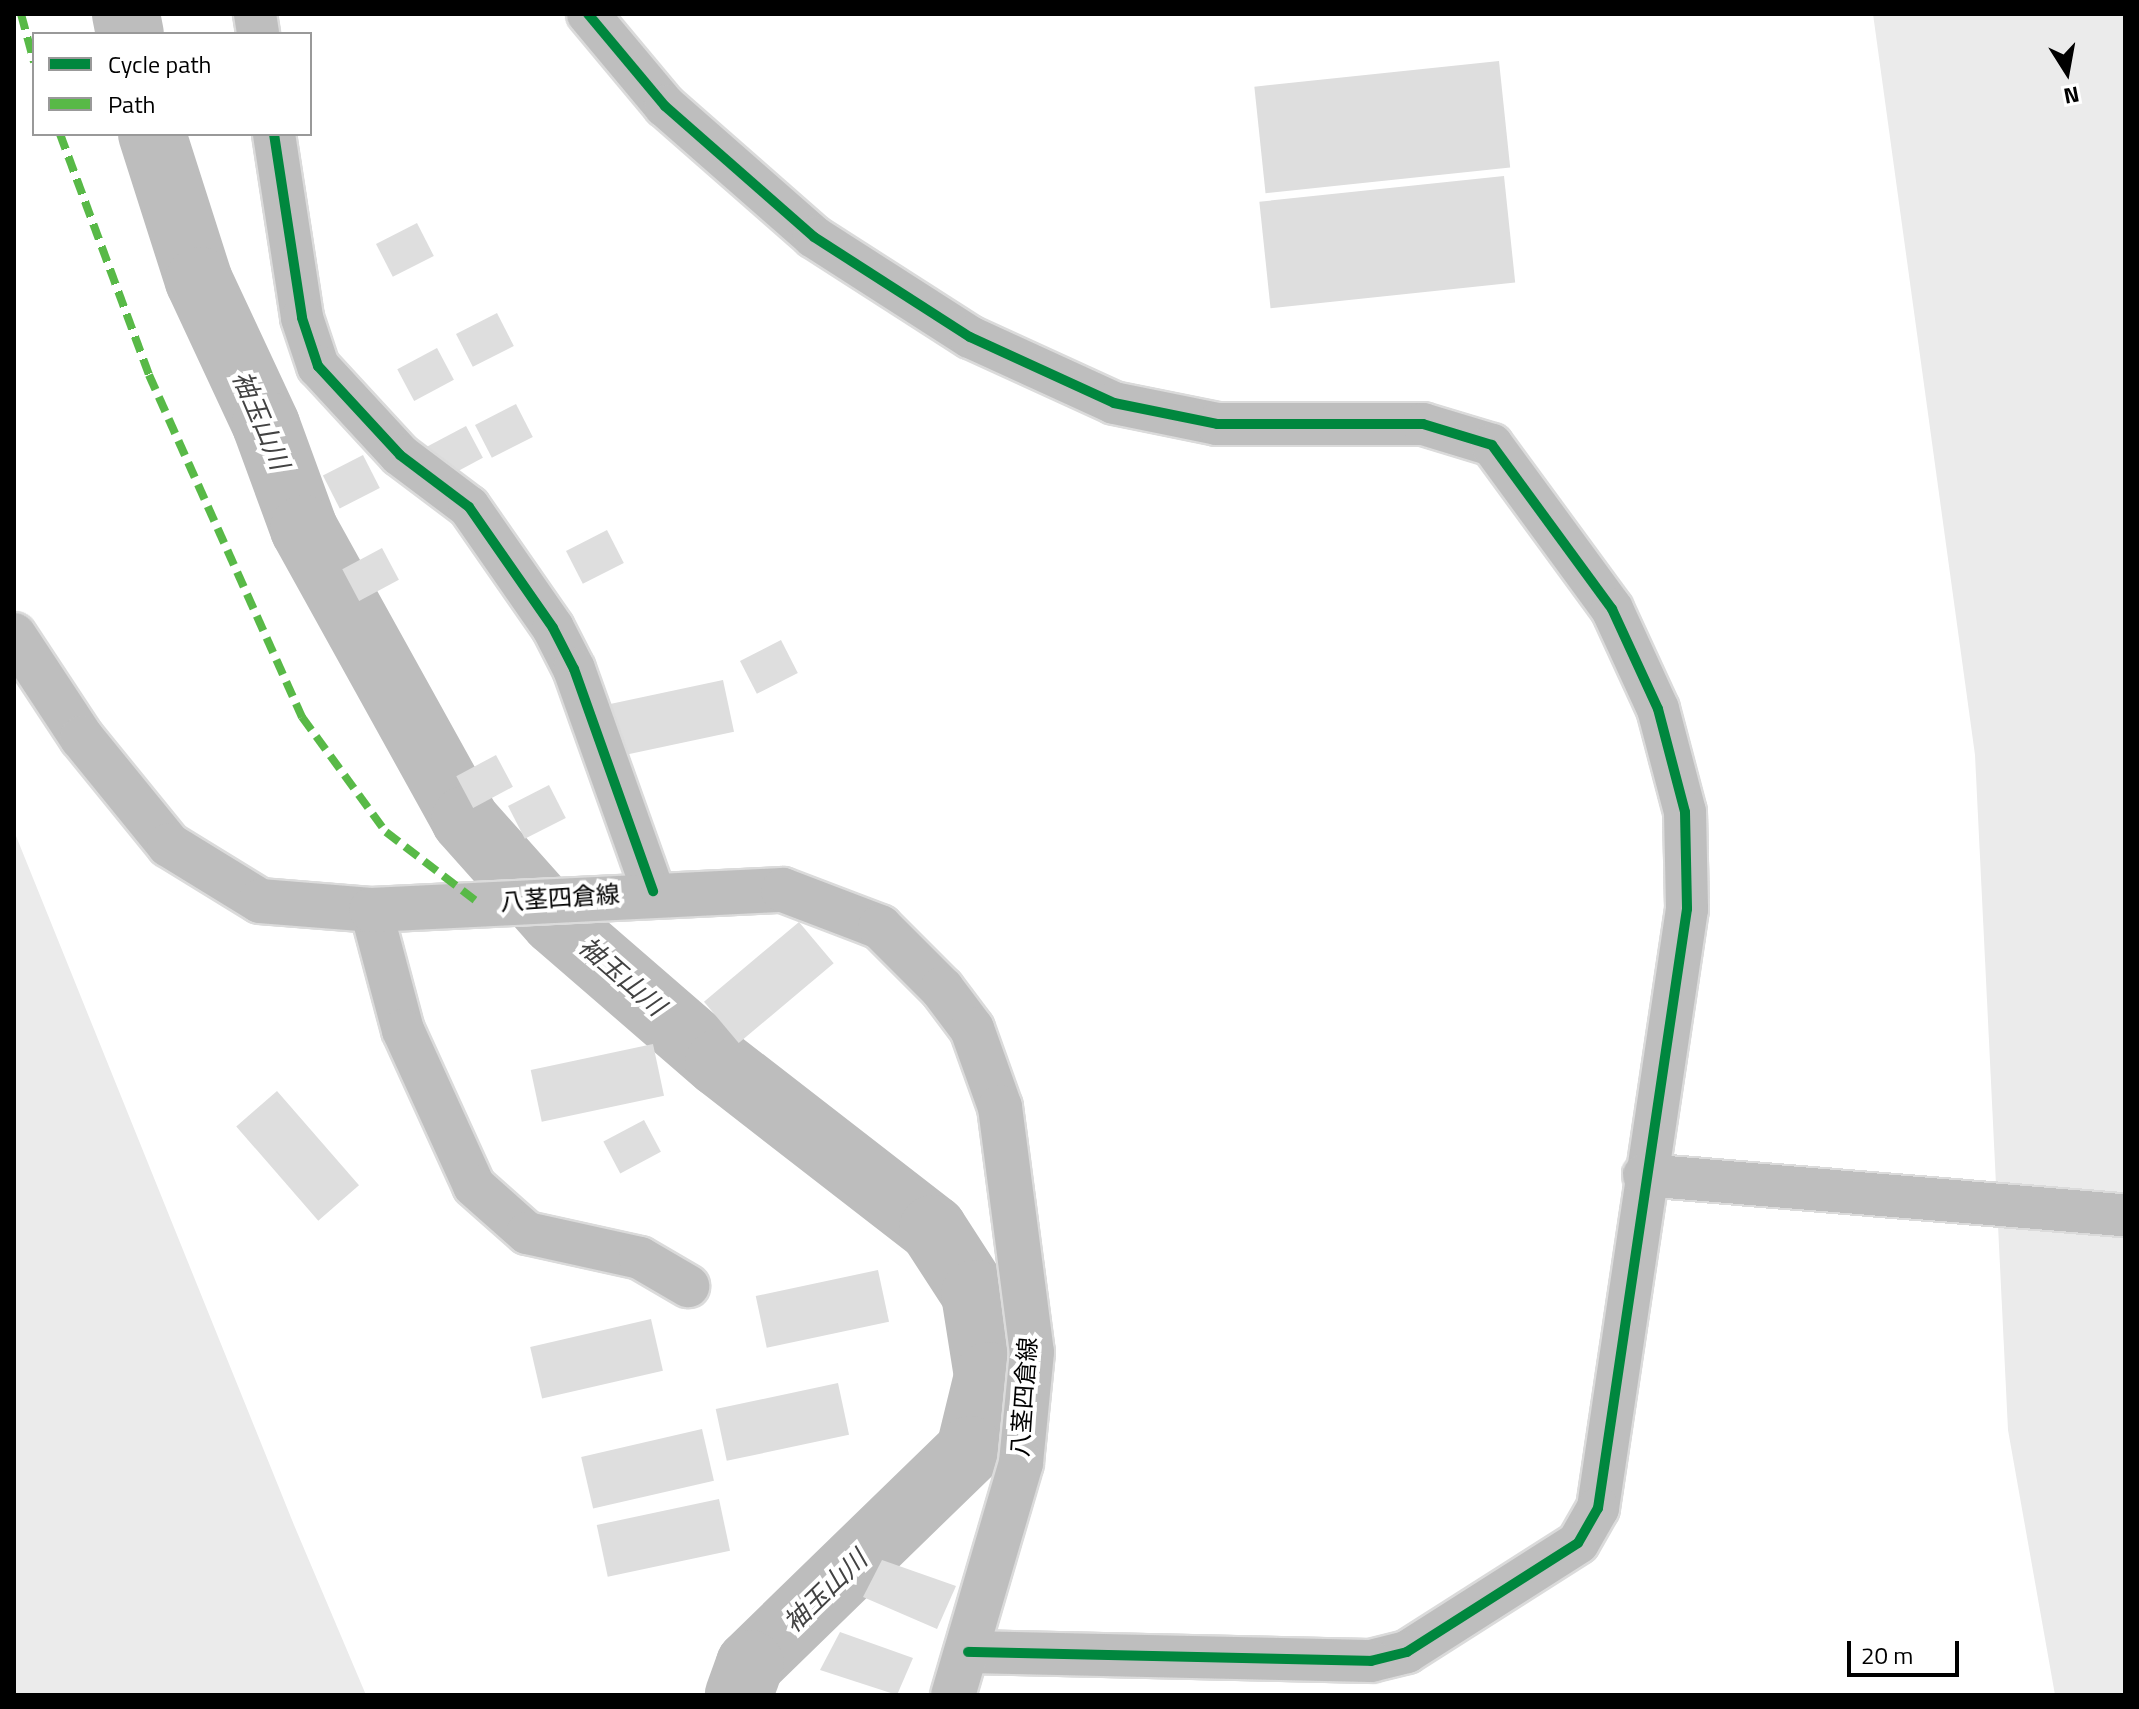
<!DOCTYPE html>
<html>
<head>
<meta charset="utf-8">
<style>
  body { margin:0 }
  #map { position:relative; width:2139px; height:1709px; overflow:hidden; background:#fff; font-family:"Titillium Web","Noto Sans JP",sans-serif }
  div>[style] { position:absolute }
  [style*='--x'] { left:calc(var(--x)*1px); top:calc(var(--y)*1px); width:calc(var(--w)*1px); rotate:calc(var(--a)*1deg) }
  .green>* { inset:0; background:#ebebeb }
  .river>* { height:68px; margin:-34px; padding:0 34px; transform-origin:34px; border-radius:34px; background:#bdbdbd }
  .building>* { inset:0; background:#dedede; transform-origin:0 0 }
  .roads { filter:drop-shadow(2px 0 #dbdbdb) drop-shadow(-2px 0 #dbdbdb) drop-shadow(0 2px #dbdbdb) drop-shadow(0 -2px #dbdbdb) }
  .minor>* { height:42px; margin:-21px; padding:0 21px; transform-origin:21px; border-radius:21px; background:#bebebe }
  .major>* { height:44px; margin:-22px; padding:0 22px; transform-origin:22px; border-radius:22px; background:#bebebe }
  .quiet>* { height:8px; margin-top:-4px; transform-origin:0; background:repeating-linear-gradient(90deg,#58b947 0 16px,transparent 0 24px) }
  .cycleway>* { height:10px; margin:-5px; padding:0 5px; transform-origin:5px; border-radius:5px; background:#00873e }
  span { translate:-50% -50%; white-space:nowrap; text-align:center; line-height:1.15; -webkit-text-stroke:8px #fff; paint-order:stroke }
  .street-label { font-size:24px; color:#000 }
  .water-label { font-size:26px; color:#424242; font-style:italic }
  .frame { position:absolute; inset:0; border:16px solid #000; pointer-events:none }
  .legend { position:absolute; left:32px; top:32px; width:280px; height:104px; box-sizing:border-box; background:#fff; border:2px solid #999; margin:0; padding:10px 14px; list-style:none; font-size:24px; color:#000 }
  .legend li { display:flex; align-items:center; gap:16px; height:40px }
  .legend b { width:40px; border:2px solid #999 }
  .north { position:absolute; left:2027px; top:32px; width:80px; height:80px; -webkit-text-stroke:6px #fff; paint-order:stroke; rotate:169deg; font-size:22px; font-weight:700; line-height:32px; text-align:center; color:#000 }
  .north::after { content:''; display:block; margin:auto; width:28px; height:36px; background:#000; clip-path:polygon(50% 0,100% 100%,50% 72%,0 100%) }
  .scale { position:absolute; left:1847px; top:1641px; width:112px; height:36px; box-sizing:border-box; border:4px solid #000; border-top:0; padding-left:10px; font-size:24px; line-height:28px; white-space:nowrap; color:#000; -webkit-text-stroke:6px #fff; paint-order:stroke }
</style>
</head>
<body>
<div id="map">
  <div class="green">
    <i style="clip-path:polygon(1873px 14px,2125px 14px,2125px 1695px,2055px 1695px,2008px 1430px,1975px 755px)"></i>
    <i style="clip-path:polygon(14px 831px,294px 1525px,366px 1695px,14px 1695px)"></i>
  </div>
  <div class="river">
    <i style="--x:126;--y:14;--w:20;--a:79"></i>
    <i style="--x:152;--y:134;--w:154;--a:72.3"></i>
    <i style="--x:199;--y:281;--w:159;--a:65"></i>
    <i style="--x:266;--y:425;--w:111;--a:69.9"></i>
    <i style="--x:304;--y:529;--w:333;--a:61"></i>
    <i style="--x:465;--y:820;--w:135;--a:48.3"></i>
    <i style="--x:555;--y:921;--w:217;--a:40.9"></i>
    <i style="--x:719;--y:1063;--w:271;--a:37.8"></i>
    <i style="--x:933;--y:1229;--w:77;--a:57.1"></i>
    <i style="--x:975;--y:1294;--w:83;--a:81"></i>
    <i style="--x:988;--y:1376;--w:76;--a:103.7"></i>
    <i style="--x:970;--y:1450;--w:307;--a:135.8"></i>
    <i style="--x:750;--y:1664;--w:33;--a:110"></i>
  </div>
  <div class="building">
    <i style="left:1499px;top:61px;width:107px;height:246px;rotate:84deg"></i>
    <i style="left:1504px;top:176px;width:107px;height:246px;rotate:84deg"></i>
    <i style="left:417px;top:223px;width:37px;height:46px;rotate:63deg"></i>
    <i style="left:497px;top:313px;width:37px;height:46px;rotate:63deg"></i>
    <i style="left:437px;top:348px;width:36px;height:45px;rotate:62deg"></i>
    <i style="left:516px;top:404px;width:37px;height:46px;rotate:63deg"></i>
    <i style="left:466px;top:426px;width:36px;height:46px;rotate:62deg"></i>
    <i style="left:363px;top:455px;width:37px;height:45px;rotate:63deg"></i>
    <i style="left:607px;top:530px;width:37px;height:46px;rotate:63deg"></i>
    <i style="left:382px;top:548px;width:36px;height:45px;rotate:62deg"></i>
    <i style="left:781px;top:640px;width:37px;height:46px;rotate:63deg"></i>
    <i style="left:723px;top:680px;width:53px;height:125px;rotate:78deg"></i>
    <i style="left:496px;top:755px;width:36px;height:45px;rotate:62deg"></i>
    <i style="left:549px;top:785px;width:37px;height:46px;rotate:63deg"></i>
    <i style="left:799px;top:922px;width:54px;height:124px;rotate:50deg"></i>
    <i style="left:653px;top:1044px;width:53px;height:125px;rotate:78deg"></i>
    <i style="left:277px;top:1091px;width:125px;height:54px;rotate:49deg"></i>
    <i style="left:644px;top:1120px;width:36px;height:46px;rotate:62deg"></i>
    <i style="left:878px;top:1270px;width:53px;height:125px;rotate:78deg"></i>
    <i style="left:651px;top:1319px;width:53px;height:124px;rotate:77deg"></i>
    <i style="left:838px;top:1383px;width:53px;height:125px;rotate:78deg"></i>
    <i style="left:702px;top:1429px;width:53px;height:124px;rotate:77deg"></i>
    <i style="left:719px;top:1499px;width:53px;height:125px;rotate:78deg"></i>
    <i style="clip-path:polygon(882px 1560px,956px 1586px,937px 1629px,863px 1597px)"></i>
    <i style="clip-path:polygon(840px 1632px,913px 1658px,897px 1695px,820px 1670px)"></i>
  </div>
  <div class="roads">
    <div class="minor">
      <i style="--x:255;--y:14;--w:20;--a:81"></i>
      <i style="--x:588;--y:14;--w:120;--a:50.1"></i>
      <i style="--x:665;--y:106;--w:198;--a:41.3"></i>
      <i style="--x:814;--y:237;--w:185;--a:32.7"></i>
      <i style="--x:970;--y:337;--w:158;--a:24.6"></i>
      <i style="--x:1114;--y:403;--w:105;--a:11.5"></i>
      <i style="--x:1217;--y:424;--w:206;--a:0"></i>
      <i style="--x:1423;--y:424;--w:72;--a:16.9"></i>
      <i style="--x:1492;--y:445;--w:203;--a:53.8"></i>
      <i style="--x:1612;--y:609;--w:110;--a:65.3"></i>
      <i style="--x:1658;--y:709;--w:106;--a:75.3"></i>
      <i style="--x:1685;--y:812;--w:97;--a:88.8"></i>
      <i style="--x:1687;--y:909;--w:606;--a:98.45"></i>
      <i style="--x:1598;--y:1508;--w:40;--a:119.7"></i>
      <i style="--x:1578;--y:1543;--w:203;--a:147.5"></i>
      <i style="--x:1407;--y:1652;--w:37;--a:166"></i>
      <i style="--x:1371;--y:1661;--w:403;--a:-178.7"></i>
      <i style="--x:274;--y:134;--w:186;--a:81.3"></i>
      <i style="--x:302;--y:318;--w:51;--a:71.6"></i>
      <i style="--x:318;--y:366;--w:121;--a:47.3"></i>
      <i style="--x:400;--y:455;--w:86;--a:37"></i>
      <i style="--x:469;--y:507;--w:147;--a:55.2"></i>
      <i style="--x:553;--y:628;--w:46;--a:62.9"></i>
      <i style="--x:574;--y:669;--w:236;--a:70.4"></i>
      <i style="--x:371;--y:910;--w:124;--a:75.1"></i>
      <i style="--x:403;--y:1030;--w:171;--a:65.5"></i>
      <i style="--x:474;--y:1186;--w:71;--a:41.6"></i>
      <i style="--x:527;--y:1233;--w:116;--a:12.5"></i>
      <i style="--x:640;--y:1258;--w:56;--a:30.3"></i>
      <i style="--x:1644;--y:1175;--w:483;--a:4.8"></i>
    </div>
    <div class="major">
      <i style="--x:14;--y:635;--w:123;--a:56.6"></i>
      <i style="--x:82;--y:738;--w:138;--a:50.9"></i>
      <i style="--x:169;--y:845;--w:107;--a:31.6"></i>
      <i style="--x:260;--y:901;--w:111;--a:4.6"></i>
      <i style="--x:371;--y:910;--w:412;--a:-2.8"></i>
      <i style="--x:783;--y:890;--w:104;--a:20.9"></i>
      <i style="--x:880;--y:927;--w:88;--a:45"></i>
      <i style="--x:942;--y:989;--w:50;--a:53.1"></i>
      <i style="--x:972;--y:1029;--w:83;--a:70.3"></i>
      <i style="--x:1000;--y:1107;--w:247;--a:82.6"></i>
      <i style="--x:1032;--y:1352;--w:112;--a:95.7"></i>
      <i style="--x:1021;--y:1463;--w:242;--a:106.3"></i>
    </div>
  </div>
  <div class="quiet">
    <i style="--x:21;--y:14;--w:50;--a:74.8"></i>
    <i style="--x:60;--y:134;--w:257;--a:69.7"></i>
    <i style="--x:149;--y:375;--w:375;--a:65.9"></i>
    <i style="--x:302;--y:717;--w:142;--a:53.9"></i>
    <i style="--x:386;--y:832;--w:117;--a:37.4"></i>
  </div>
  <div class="cycleway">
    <i style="--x:588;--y:14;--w:120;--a:50.1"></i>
    <i style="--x:665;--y:106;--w:198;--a:41.3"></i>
    <i style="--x:814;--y:237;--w:185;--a:32.7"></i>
    <i style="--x:970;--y:337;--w:158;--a:24.6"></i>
    <i style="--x:1114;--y:403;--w:105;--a:11.5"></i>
    <i style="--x:1217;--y:424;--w:206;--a:0"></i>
    <i style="--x:1423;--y:424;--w:72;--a:16.9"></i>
    <i style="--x:1492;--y:445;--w:203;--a:53.8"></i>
    <i style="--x:1612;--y:609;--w:110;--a:65.3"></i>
    <i style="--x:1658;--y:709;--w:106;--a:75.3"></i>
    <i style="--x:1685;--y:812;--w:97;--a:88.8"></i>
    <i style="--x:1687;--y:909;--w:606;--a:98.45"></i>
    <i style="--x:1598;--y:1508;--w:40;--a:119.7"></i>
    <i style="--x:1578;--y:1543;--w:203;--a:147.5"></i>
    <i style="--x:1407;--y:1652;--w:37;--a:166"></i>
    <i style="--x:1371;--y:1661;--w:403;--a:-178.7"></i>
    <i style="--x:274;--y:134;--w:186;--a:81.3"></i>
    <i style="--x:302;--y:318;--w:51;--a:71.6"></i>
    <i style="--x:318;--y:366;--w:121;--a:47.3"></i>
    <i style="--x:400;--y:455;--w:86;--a:37"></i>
    <i style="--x:469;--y:507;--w:147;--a:55.2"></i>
    <i style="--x:553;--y:628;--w:46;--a:62.9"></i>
    <i style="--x:574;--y:669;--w:236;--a:70.4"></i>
  </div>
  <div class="street-label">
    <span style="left:560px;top:898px;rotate:-4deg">八茎四倉線</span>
    <span style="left:1024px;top:1397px;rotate:-86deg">八茎四倉線</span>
  </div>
  <div class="water-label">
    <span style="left:261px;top:420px;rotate:67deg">袖玉山川</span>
    <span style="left:622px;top:976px;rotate:41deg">袖玉山川</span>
    <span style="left:825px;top:1591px;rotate:-44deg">袖玉山川</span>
  </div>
  <div class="frame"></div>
  <ul class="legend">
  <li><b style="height:10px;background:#00873e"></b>Cycle path</li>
  <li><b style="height:10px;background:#58b947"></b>Path</li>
  </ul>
  <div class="north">N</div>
  <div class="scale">20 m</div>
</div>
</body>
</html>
